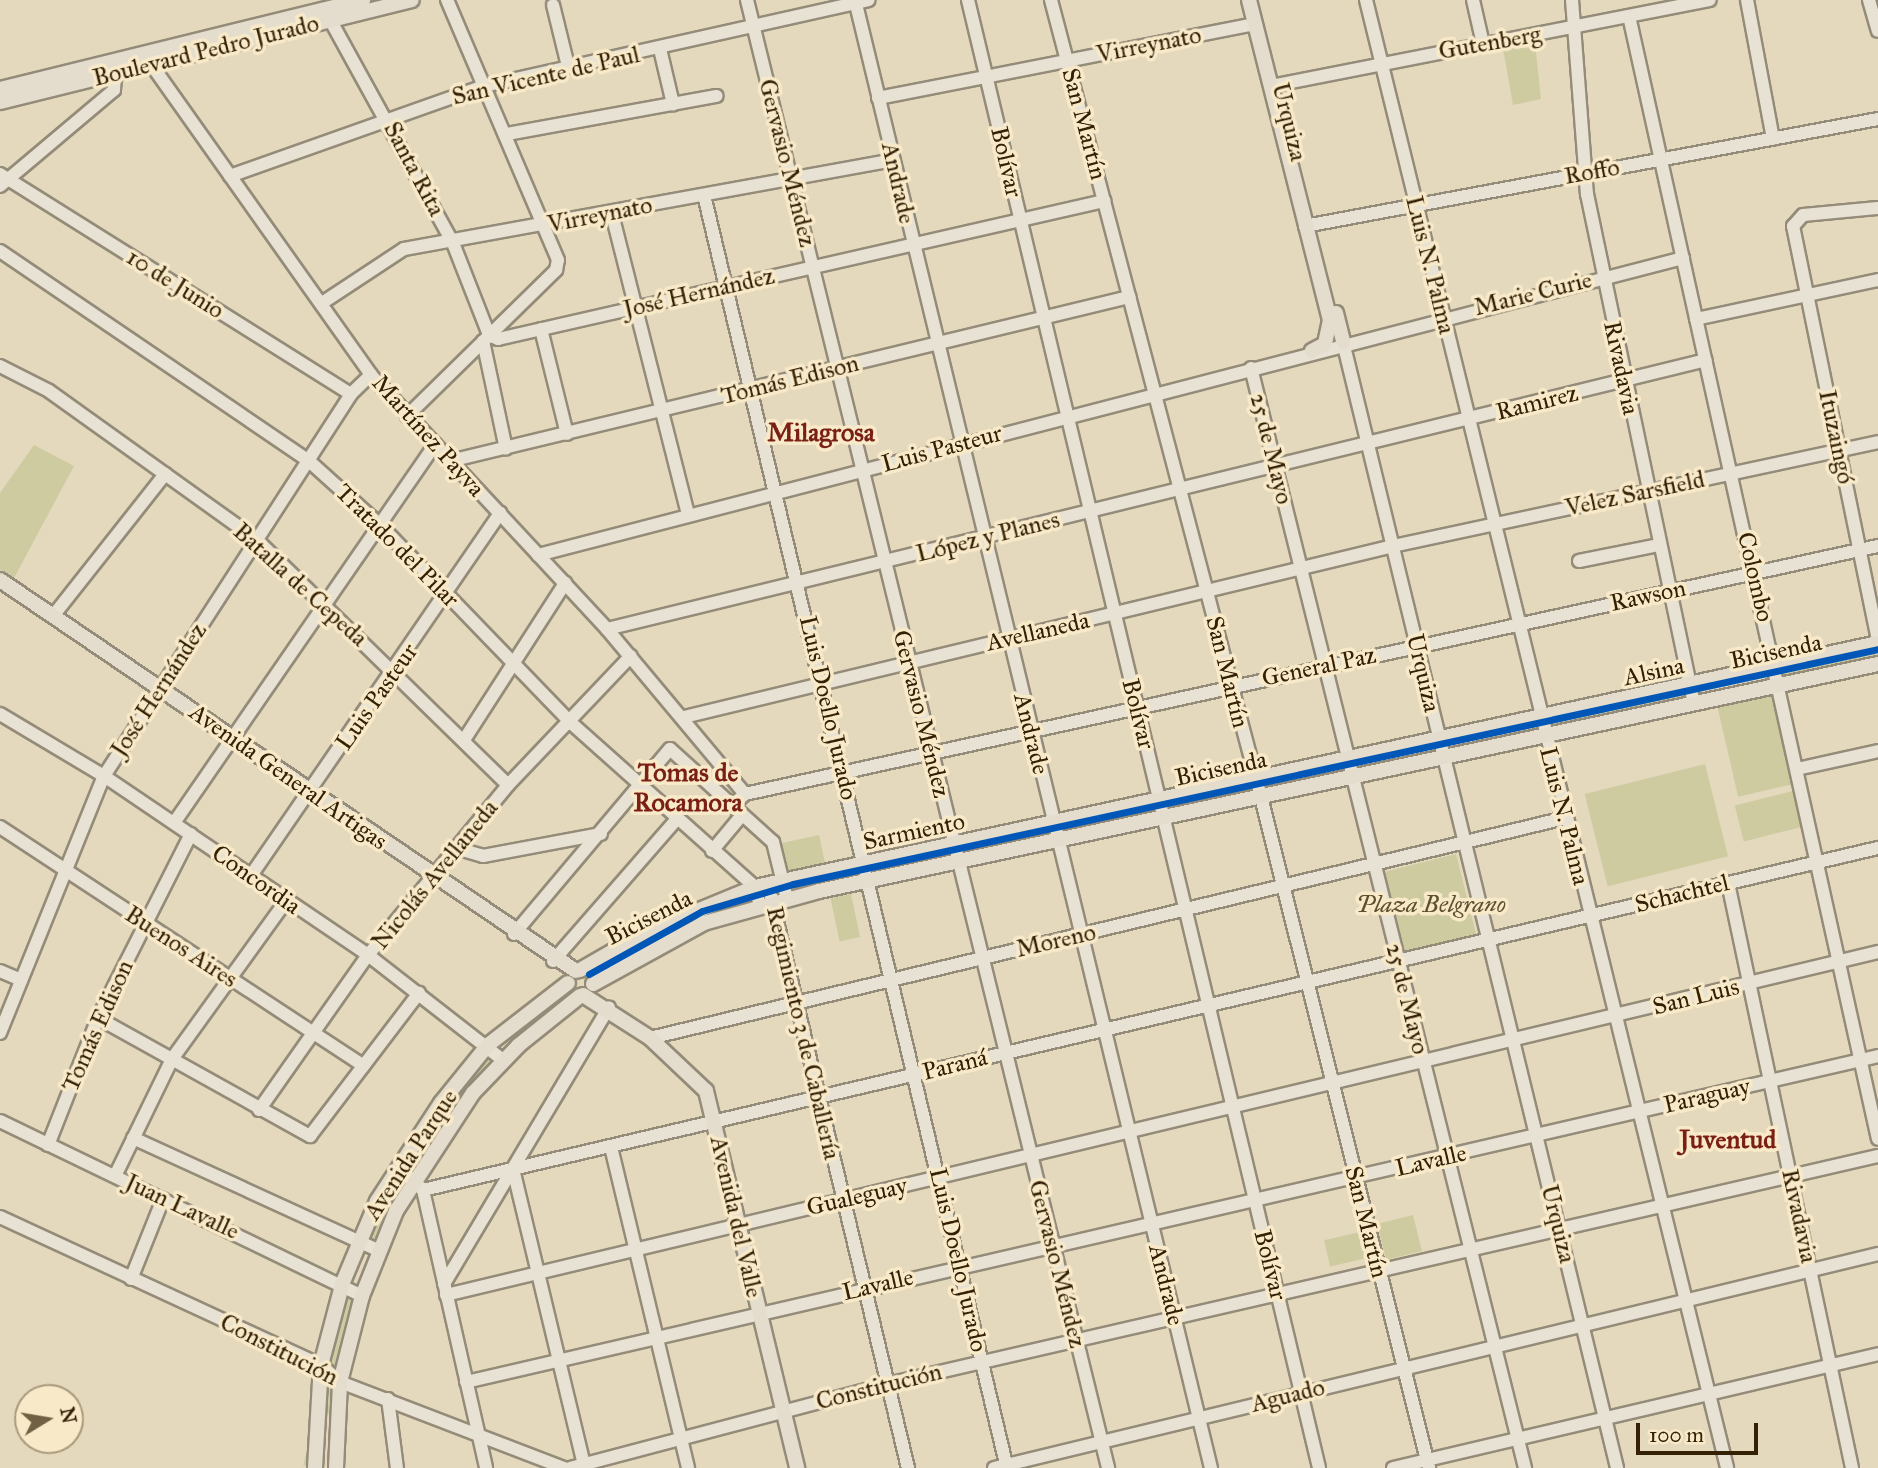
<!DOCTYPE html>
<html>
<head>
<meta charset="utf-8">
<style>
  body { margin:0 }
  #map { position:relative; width:1878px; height:1468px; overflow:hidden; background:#e4d8bd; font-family:"IM FELL Great Primer",serif }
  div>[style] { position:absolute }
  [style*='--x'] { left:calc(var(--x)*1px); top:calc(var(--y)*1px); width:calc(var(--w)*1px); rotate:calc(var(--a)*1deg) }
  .green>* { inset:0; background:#cecba0; transform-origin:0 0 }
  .roads { filter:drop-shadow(2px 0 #948b78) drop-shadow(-2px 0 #948b78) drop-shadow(0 2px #948b78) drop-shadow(0 -2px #948b78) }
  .minor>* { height:12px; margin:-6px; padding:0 6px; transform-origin:6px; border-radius:6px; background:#e8e2d4 }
  .major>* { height:14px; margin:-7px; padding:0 7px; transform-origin:7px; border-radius:7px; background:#e4ddcd }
  .cycleway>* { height:7px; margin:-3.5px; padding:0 3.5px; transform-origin:3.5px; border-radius:3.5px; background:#0057b8 }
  span { translate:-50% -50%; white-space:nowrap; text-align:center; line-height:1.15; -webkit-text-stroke:7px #f8eac9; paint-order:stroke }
  .street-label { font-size:24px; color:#342005 }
  .park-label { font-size:24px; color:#5d502d; font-style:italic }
  .neighbourhood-label { font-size:26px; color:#7a1f14; font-weight:700 }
  .north { position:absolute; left:14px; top:1384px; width:70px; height:70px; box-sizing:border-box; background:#f8eac9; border:2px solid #aa997b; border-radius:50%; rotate:79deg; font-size:19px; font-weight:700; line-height:28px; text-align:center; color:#342005 }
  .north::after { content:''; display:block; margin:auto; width:24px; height:32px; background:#726045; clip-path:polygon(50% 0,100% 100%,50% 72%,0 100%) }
  .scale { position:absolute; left:1636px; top:1423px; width:122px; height:32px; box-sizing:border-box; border:4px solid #342005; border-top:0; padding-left:9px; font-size:21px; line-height:24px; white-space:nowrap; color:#342005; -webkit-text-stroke:5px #f8eac9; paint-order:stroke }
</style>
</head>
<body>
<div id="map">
  <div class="green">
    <i style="clip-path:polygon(1535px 43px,1541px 99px,1513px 105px,1503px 48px)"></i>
    <i style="clip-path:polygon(34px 445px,74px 466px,14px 578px,0 569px,0 493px)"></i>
    <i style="clip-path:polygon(1874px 648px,1877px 660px,1781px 680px,1779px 670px)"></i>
    <i style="left:1684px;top:691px;width:11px;height:140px;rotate:80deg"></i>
    <i style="left:1774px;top:694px;width:92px;height:58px;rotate:77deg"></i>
    <i style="left:1536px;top:722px;width:10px;height:92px;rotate:73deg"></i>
    <i style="left:1705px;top:764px;width:95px;height:124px;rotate:76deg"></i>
    <i style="left:1793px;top:791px;width:37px;height:60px;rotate:76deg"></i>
    <i style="clip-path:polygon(819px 835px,826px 868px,783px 874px,773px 845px)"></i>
    <i style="left:1456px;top:854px;width:83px;height:73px;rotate:76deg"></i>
    <i style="left:851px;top:894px;width:44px;height:21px;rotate:78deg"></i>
    <i style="clip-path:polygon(753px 895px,754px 903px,608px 963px,648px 936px)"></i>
    <i style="left:488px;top:1055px;width:11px;height:134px;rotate:41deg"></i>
    <i style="clip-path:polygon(399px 1175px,408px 1181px,377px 1244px,364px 1240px)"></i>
    <i style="left:1413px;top:1215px;width:37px;height:37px;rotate:76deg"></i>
    <i style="left:1364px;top:1231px;width:27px;height:41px;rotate:77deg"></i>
    <i style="clip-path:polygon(345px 1291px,356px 1298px,338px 1368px,328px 1364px)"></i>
    <i style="left:326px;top:1380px;width:11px;height:88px;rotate:15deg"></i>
  </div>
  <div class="roads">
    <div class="minor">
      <i style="--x:747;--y:0;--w:1512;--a:76.18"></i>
      <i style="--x:855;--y:0;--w:1511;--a:76.37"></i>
      <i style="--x:968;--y:0;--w:1509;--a:76.55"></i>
      <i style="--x:1051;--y:0;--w:824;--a:75.24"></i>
      <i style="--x:1261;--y:797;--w:692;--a:75.94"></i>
      <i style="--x:1366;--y:0;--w:1512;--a:76.18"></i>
      <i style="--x:1473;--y:0;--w:45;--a:77.2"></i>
      <i style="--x:1572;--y:0;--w:195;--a:85.6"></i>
      <i style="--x:1587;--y:194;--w:521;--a:78.15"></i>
      <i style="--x:1747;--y:0;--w:141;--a:79.4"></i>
      <i style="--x:1869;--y:0;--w:32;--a:74"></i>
      <i style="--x:553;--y:5;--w:63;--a:76.2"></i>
      <i style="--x:327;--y:14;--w:261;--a:61.2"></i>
      <i style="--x:453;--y:243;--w:99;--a:68.6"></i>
      <i style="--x:1629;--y:16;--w:1150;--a:77.5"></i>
      <i style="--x:660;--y:49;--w:57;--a:76.7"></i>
      <i style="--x:146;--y:57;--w:390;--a:54.7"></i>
      <i style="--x:371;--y:375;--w:347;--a:47.1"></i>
      <i style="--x:607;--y:629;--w:215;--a:50.1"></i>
      <i style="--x:1271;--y:86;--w:447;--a:-11.1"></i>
      <i style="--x:878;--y:98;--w:384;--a:-11.1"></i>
      <i style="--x:507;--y:134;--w:213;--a:-10.3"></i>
      <i style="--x:0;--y:174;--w:414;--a:32.1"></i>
      <i style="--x:230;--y:176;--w:269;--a:-19.5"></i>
      <i style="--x:484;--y:86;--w:394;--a:-12.6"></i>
      <i style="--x:0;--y:186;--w:149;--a:-40.1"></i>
      <i style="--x:114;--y:90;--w:26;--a:-86"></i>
      <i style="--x:704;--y:195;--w:1309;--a:76.61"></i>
      <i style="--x:1878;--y:208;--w:75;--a:174.7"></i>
      <i style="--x:1803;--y:215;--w:15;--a:132"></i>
      <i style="--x:1793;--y:226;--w:424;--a:78.4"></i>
      <i style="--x:612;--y:214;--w:310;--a:75.8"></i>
      <i style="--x:1305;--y:226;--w:583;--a:-10.58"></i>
      <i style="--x:0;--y:251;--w:374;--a:34.2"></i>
      <i style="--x:309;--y:461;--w:96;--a:42"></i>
      <i style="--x:380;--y:525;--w:274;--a:46"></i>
      <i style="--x:570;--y:722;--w:248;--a:41.7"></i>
      <i style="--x:755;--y:887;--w:20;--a:75"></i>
      <i style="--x:322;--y:303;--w:98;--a:-33.4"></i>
      <i style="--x:404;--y:249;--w:497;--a:-10.3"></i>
      <i style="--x:1696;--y:319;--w:186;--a:-12.1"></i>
      <i style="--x:541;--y:329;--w:108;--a:76.1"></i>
      <i style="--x:489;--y:335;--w:10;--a:24"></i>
      <i style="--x:498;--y:339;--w:622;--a:-12.83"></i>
      <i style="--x:483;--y:341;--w:110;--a:78"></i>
      <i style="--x:1343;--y:342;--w:1159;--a:76.32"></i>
      <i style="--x:0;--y:366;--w:55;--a:27"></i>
      <i style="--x:49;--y:391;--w:254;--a:35.6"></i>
      <i style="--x:256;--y:539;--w:352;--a:44.3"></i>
      <i style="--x:1251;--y:368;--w:1134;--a:76.01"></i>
      <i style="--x:407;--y:416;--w:209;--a:-44.4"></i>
      <i style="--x:556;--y:270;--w:10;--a:-79"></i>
      <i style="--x:558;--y:260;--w:283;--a:-113.1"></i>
      <i style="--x:450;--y:461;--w:699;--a:-13.58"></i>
      <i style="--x:538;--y:555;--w:1183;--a:-14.54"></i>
      <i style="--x:1579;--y:561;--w:82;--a:-11.3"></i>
      <i style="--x:53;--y:616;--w:181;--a:-51.7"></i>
      <i style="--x:607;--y:629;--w:1131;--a:-13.75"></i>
      <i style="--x:0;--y:714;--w:121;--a:30.8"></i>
      <i style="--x:104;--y:776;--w:319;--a:34.1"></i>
      <i style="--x:368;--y:955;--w:171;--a:37.9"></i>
      <i style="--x:684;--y:717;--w:729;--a:-13.56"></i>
      <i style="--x:1393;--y:546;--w:496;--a:-12.1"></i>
      <i style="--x:464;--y:740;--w:187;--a:-57.2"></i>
      <i style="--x:1797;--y:769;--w:83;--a:-12.5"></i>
      <i style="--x:733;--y:805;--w:16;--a:-43"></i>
      <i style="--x:745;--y:794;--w:1160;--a:-12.35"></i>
      <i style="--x:174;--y:823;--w:460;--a:-55.4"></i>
      <i style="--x:0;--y:827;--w:435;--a:33.3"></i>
      <i style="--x:459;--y:849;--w:25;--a:16"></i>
      <i style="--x:483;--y:856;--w:120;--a:-10.6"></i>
      <i style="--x:712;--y:851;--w:47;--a:-50.2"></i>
      <i style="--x:250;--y:877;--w:442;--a:-55.5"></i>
      <i style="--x:1728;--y:883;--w:598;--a:78.03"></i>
      <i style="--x:768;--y:884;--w:601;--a:76.52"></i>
      <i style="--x:514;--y:934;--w:242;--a:-49.9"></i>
      <i style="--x:670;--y:749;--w:139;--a:42.1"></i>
      <i style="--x:773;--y:842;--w:59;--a:76.2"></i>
      <i style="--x:553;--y:961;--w:187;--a:-48.9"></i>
      <i style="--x:0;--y:971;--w:23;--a:23"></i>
      <i style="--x:98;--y:1018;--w:243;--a:29.1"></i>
      <i style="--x:310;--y:1136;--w:180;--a:-52.7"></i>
      <i style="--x:0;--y:1033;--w:277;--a:-68"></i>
      <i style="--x:104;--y:776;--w:455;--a:-57.1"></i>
      <i style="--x:351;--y:394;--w:28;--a:-44"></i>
      <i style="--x:650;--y:1038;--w:941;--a:-13.52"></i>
      <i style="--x:259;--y:1110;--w:189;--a:-54.9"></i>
      <i style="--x:368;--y:955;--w:220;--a:-50.5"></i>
      <i style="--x:508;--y:785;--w:178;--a:-46.4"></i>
      <i style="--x:0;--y:1121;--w:402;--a:25.8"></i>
      <i style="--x:133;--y:1138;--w:272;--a:24.6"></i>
      <i style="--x:48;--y:1145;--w:136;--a:-68.5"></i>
      <i style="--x:98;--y:1018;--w:206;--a:-63.2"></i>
      <i style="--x:611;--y:1147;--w:330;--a:76.5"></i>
      <i style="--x:398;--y:1168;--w:33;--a:41"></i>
      <i style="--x:423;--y:1190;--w:285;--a:77.2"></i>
      <i style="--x:513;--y:1169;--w:308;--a:76.5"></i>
      <i style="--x:115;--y:1176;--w:130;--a:-64"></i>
      <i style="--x:172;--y:1059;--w:195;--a:-54.2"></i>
      <i style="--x:423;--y:1190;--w:1495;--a:-13.23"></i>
      <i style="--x:0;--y:1217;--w:353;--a:24.8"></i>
      <i style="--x:321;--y:1365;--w:25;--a:42"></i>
      <i style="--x:340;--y:1382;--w:240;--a:21"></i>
      <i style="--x:131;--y:1279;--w:86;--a:-68.2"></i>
      <i style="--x:444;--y:1284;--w:322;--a:-59.2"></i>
      <i style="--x:446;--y:1295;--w:1473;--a:-13.47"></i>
      <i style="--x:466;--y:1382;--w:1449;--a:-13"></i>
      <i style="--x:388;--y:1399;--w:70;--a:82.6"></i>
      <i style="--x:570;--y:1468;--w:328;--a:-14.8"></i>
      <i style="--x:887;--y:1384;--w:1017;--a:-12.96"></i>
      <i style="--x:994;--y:1468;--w:910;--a:-13.61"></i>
      <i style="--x:1393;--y:1468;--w:498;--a:-13.2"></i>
    </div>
    <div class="major">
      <i style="--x:1249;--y:0;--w:330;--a:75.8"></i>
      <i style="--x:1330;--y:320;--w:25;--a:102"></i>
      <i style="--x:1325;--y:344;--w:15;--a:152"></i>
      <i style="--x:0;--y:89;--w:374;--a:-13.8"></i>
      <i style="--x:0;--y:102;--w:424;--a:-13.9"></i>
      <i style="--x:1336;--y:313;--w:30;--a:76"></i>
      <i style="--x:0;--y:580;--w:696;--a:34.17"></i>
      <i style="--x:580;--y:970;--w:76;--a:-29.9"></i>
      <i style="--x:646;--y:932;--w:118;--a:-22.4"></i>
      <i style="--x:755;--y:887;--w:1149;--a:-12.26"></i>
      <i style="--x:593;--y:984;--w:127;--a:-28.8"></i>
      <i style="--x:704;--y:923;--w:119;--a:-15.5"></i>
      <i style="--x:819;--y:891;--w:1083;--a:-12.1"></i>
      <i style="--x:583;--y:995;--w:80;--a:32.7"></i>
      <i style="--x:650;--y:1038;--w:77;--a:43.4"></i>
      <i style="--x:706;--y:1091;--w:388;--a:76.4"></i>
      <i style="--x:315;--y:1468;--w:103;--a:-86.7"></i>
      <i style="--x:321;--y:1365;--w:86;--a:-75.2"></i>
      <i style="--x:343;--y:1282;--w:88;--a:-67.2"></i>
      <i style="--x:377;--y:1201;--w:117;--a:-56.9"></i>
      <i style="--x:441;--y:1103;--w:75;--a:-51"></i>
      <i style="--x:488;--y:1045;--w:101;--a:-37.8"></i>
      <i style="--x:336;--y:1468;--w:86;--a:-87.3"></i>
      <i style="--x:340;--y:1382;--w:89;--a:-75.7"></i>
      <i style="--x:362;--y:1296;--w:92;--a:-68.2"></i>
      <i style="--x:396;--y:1211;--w:141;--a:-56.9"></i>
      <i style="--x:473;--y:1093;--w:66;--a:-46.2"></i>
      <i style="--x:519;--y:1045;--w:78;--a:-38.8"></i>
    </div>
  </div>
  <div class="cycleway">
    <i style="--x:589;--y:974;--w:129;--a:-29.1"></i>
    <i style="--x:702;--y:911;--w:95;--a:-16.5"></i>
    <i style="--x:793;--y:884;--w:1110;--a:-12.22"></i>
  </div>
  <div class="street-label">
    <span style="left:1490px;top:43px;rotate:-10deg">Gutenberg</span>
    <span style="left:1149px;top:45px;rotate:-11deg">Virreynato</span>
    <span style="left:206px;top:51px;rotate:-14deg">Boulevard Pedro Jurado</span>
    <span style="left:546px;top:76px;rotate:-13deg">San Vicente de Paul</span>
    <span style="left:1289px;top:122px;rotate:76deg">Urquiza</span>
    <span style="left:1084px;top:124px;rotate:75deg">San Martín</span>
    <span style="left:1006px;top:162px;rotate:77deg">Bolívar</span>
    <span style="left:787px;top:163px;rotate:76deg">Gervasio Méndez</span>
    <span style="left:414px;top:169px;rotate:62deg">Santa Rita</span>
    <span style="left:1592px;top:172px;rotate:-10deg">Roffo</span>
    <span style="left:898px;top:183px;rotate:77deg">Andrade</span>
    <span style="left:600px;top:215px;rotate:-11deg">Virreynato</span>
    <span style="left:1430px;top:265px;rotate:76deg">Luis N. Palma</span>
    <span style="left:175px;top:284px;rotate:32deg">10 de Junio</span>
    <span style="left:699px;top:293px;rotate:-13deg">José Hernández</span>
    <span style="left:1533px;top:294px;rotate:-14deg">Marie Curie</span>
    <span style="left:1621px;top:368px;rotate:78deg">Rivadavia</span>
    <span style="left:790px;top:380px;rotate:-14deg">Tomás Edison</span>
    <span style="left:1537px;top:403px;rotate:-14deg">Ramirez</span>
    <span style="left:428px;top:436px;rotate:48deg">Martínez Payva</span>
    <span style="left:1836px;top:437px;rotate:78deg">Ituzaingó</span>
    <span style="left:942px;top:449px;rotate:-15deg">Luis Pasteur</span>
    <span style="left:1271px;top:449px;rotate:76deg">25 de Mayo</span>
    <span style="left:1635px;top:494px;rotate:-12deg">Velez Sarsfield</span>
    <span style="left:988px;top:537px;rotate:-14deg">López y Planes</span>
    <span style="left:397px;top:546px;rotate:45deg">Tratado del Pilar</span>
    <span style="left:1755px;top:577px;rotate:77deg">Colombo</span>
    <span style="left:300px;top:585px;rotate:42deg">Batalla de Cepeda</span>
    <span style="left:1648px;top:596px;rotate:-12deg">Rawson</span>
    <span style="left:1038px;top:632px;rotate:-13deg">Avellaneda</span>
    <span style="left:1776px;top:652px;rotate:-12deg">Bicisenda</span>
    <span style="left:1319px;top:667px;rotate:-12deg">General Paz</span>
    <span style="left:1227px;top:672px;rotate:76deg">San Martín</span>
    <span style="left:1654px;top:672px;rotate:-12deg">Alsina</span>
    <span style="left:1423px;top:673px;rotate:77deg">Urquiza</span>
    <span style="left:159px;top:690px;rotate:-57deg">José Hernández</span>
    <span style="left:377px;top:697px;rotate:-55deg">Luis Pasteur</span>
    <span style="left:828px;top:708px;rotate:77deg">Luis Doello Jurado</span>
    <span style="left:921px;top:714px;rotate:76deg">Gervasio Méndez</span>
    <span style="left:1138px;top:714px;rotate:76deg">Bolívar</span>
    <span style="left:1031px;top:734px;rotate:76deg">Andrade</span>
    <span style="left:1221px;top:769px;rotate:-12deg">Bicisenda</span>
    <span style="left:288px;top:777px;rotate:35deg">Avenida General Artigas</span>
    <span style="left:1564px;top:816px;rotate:76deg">Luis N. Palma</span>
    <span style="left:914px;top:832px;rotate:-12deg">Sarmiento</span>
    <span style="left:435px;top:875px;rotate:-51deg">Nicolás Avellaneda</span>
    <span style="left:256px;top:880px;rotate:35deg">Concordia</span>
    <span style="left:1682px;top:894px;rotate:-14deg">Schachtel</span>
    <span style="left:649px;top:918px;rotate:-27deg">Bicisenda</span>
    <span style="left:1056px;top:941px;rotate:-13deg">Moreno</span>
    <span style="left:181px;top:947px;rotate:33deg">Buenos Aires</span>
    <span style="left:1696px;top:997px;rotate:-14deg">San Luis</span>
    <span style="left:1407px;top:999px;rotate:76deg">25 de Mayo</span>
    <span style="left:98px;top:1026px;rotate:-66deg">Tomás Edison</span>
    <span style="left:803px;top:1033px;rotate:77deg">Regimiento 3 de Caballería</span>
    <span style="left:955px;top:1065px;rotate:-14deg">Paraná</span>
    <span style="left:1707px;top:1096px;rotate:-13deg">Paraguay</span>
    <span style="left:411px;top:1155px;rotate:-57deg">Avenida Parque</span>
    <span style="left:1431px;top:1161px;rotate:-13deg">Lavalle</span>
    <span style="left:857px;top:1197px;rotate:-13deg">Gualeguay</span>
    <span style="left:182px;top:1207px;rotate:25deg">Juan Lavalle</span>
    <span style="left:1799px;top:1216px;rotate:78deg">Rivadavia</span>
    <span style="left:736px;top:1217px;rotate:77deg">Avenida del Valle</span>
    <span style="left:1366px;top:1222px;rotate:76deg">San Martín</span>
    <span style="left:1558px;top:1224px;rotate:76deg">Urquiza</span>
    <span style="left:958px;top:1260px;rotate:77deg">Luis Doello Jurado</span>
    <span style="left:1057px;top:1264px;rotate:76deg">Gervasio Méndez</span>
    <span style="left:1270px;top:1265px;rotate:76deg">Bolívar</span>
    <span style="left:878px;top:1285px;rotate:-13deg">Lavalle</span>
    <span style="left:1166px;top:1285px;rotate:76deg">Andrade</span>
    <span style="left:279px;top:1350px;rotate:27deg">Constitución</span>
    <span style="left:879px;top:1387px;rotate:-14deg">Constitución</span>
    <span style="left:1288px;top:1396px;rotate:-14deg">Aguado</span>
  </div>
  <div class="park-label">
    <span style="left:1431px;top:905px">Plaza Belgrano</span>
  </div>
  <div class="neighbourhood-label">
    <span style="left:821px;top:433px">Milagrosa</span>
    <span style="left:688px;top:788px">Tomas de<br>Rocamora</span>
    <span style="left:1728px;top:1140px">Juventud</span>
  </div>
  <div class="north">N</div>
  <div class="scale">100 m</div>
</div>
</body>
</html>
